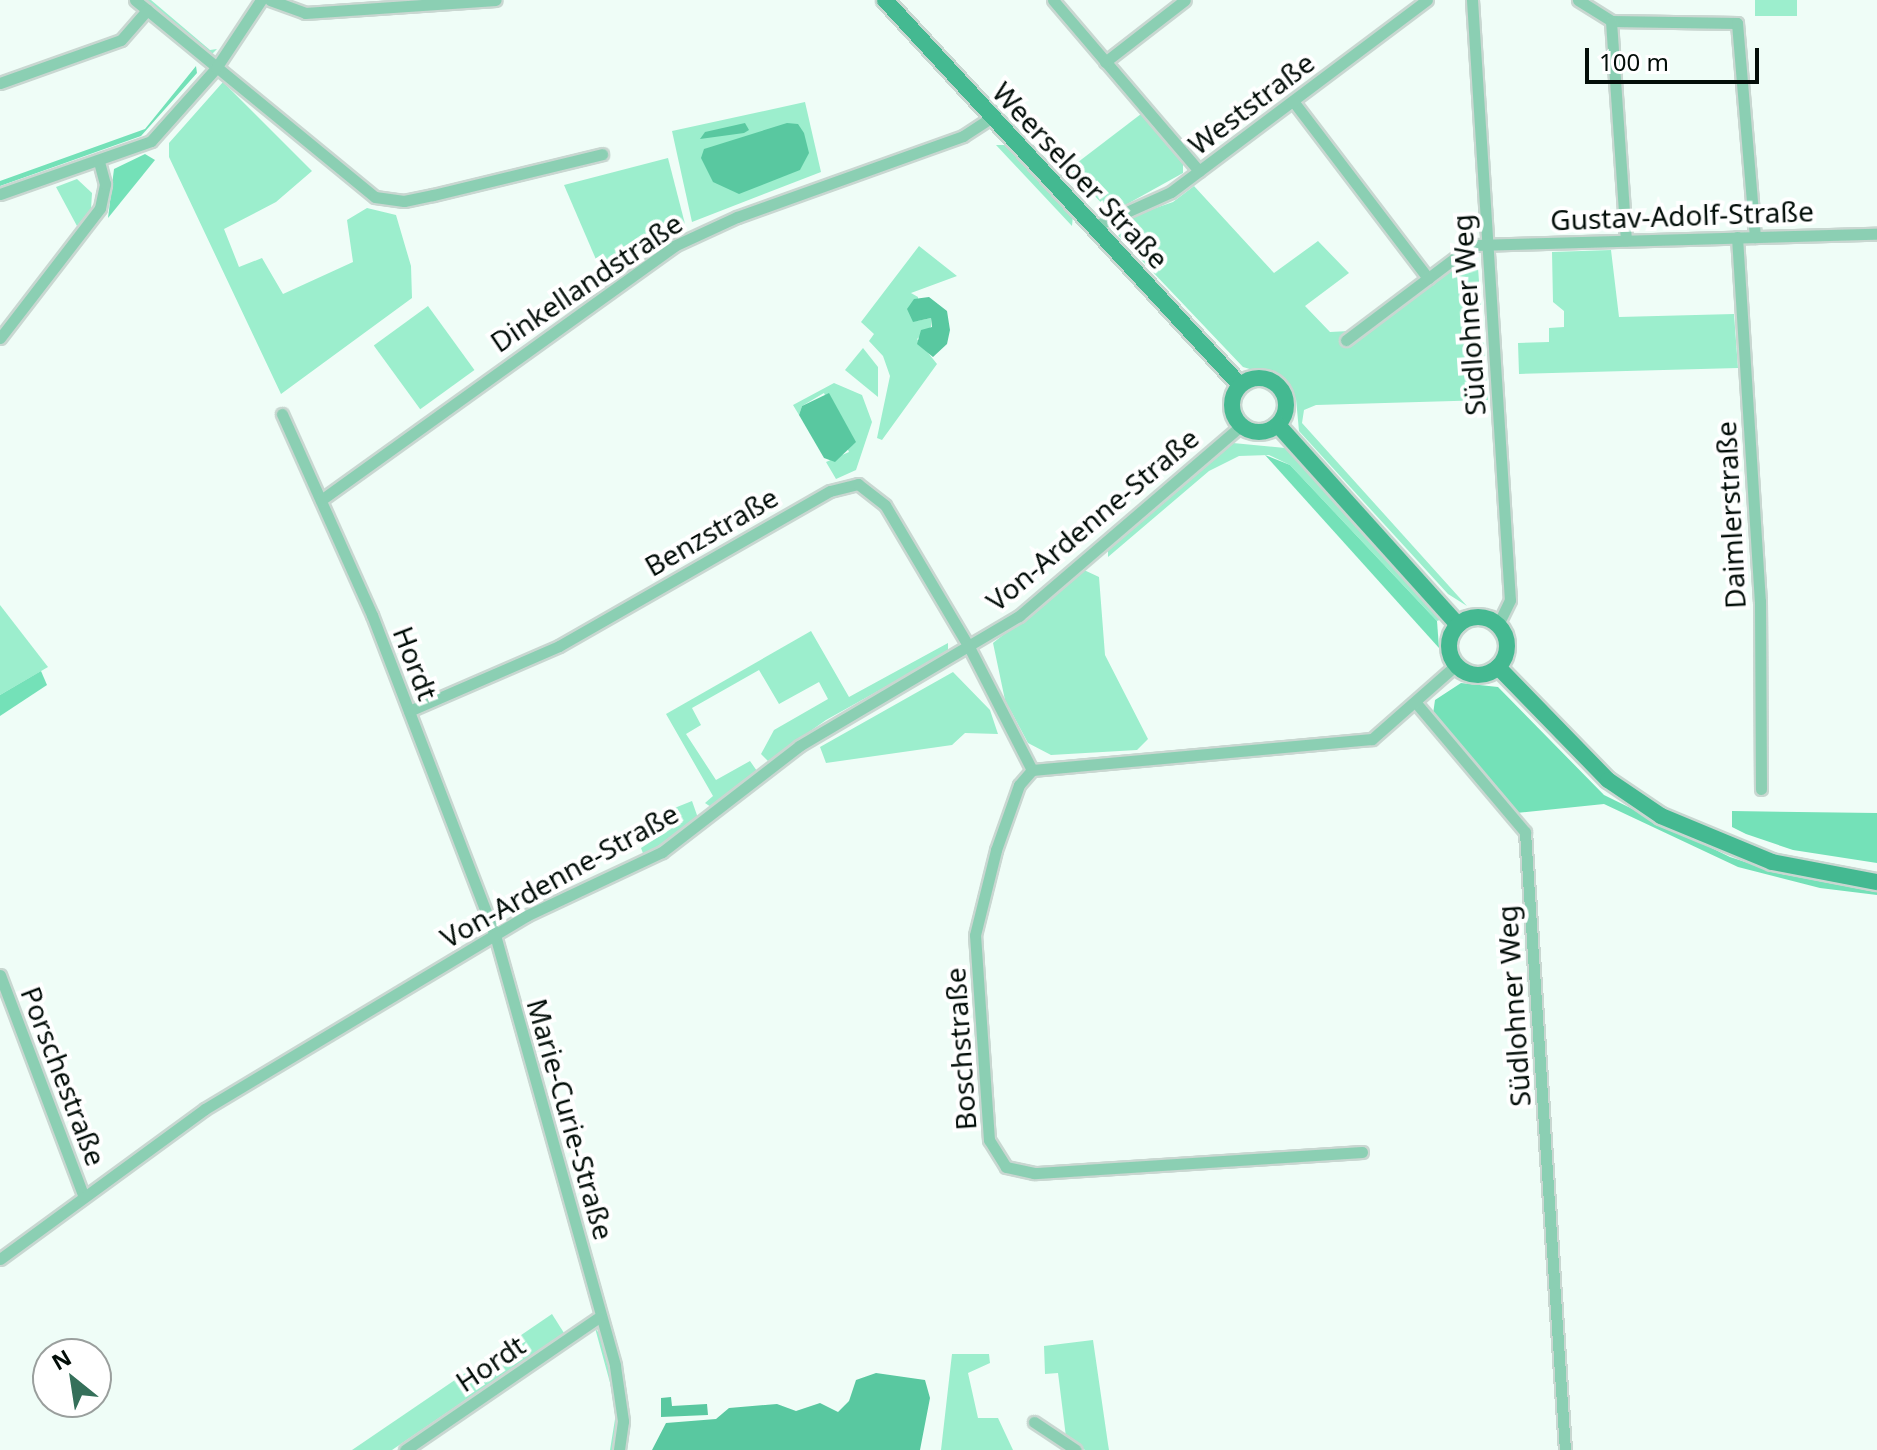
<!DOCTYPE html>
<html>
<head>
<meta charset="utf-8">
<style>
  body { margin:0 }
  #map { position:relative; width:1877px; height:1450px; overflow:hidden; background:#effdf7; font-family:"Noto Sans",sans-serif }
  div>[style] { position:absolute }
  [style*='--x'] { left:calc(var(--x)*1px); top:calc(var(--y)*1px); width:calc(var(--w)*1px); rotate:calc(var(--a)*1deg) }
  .green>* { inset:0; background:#9ceecd; transform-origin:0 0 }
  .forest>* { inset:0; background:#74e1b8 }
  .water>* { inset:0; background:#59c8a0 }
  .roads { filter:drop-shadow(2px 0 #c9d7d1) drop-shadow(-2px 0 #c9d7d1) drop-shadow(0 2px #c9d7d1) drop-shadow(0 -2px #c9d7d1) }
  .street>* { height:11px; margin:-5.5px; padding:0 5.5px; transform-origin:5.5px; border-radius:5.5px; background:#8bcfb3 }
  .secondary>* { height:16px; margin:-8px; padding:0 8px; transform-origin:8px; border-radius:8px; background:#44b991 }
  .secondary>.ring { margin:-8px; padding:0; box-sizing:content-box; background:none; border:16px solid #44b991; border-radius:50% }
  span { translate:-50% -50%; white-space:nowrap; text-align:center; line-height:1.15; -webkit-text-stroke:8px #fff; paint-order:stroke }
  .street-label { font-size:28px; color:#030e09 }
  .north { position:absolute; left:32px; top:1338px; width:80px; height:80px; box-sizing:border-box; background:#fff; border:2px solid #9a9f9d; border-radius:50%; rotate:330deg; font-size:22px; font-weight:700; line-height:32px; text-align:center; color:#030e09 }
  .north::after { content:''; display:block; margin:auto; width:28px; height:36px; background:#35705a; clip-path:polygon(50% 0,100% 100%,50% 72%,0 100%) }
  .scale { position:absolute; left:1585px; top:48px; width:174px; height:36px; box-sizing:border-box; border:4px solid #030e09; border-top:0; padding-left:10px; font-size:24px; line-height:28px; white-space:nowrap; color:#030e09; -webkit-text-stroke:6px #fff; paint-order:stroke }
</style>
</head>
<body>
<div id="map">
  <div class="green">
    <i style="clip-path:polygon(142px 0,151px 0,210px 50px,217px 49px,211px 55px)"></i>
    <i style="left:1755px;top:0;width:42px;height:16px"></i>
    <i style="clip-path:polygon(223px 82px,312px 171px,276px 202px,224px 229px,239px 267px,262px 258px,283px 294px,353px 262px,347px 220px,367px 208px,396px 215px,411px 266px,412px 298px,281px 394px,169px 157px,169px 143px)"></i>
    <i style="clip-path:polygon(805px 102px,821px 172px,692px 222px,672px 131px)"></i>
    <i style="clip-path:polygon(1141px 114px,1183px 164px,1183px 173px,1111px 213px,1069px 169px)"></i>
    <i style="clip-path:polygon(996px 145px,1009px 145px,1073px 215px,1072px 226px)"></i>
    <i style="clip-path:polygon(668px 158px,685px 224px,604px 278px,564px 185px)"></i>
    <i style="clip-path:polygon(77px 179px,92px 193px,91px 209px,77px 226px,56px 187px)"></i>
    <i style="clip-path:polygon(1194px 186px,1274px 273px,1318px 241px,1349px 273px,1305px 306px,1330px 332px,1349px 331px,1342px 337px,1347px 343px,1454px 266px,1478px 268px,1488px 400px,1316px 405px,1304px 410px,1302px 423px,1467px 606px,1448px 594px,1299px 431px,1296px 399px,1284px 379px,1243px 367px,1111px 228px,1118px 221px,1173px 202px)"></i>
    <i style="clip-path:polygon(919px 246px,957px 276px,911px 293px,918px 297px,917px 321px,931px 318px,931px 327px,917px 339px,937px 364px,882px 440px,877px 438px,890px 376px,883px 356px,869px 341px,874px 334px,861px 322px)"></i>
    <i style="clip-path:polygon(1611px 250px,1619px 317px,1734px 314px,1738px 368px,1519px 374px,1518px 343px,1549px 342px,1549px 328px,1564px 327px,1564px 311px,1553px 302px,1552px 252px)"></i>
    <i style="left:428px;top:306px;width:79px;height:67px;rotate:54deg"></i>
    <i style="clip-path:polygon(863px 348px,878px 367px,878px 397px,845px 370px)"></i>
    <i style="clip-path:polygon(834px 383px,862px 395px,872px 422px,856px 470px,836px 479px,826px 462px,849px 452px,824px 393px,802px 406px,799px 415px,793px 405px)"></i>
    <i style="clip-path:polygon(1233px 443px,1285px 448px,1300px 460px,1442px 619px,1437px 621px,1290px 465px,1269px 455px,1239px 456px,1209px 471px,1108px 557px,1108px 546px)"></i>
    <i style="clip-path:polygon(1084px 570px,1099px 577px,1105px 655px,1148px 739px,1137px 750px,1051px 755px,1028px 743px,1005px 700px,993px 643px)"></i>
    <i style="clip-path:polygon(0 605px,48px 667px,0 695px)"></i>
    <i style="clip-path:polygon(811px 631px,849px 697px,948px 643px,948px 652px,826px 720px,768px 761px,761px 754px,774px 730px,828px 699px,819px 682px,779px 704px,759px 670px,692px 708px,701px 725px,686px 734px,716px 780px,750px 761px,757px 771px,711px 807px,705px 803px,713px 796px,666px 714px)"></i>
    <i style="clip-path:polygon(953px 672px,990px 710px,998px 734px,965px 733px,952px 745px,826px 763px,820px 747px)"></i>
    <i style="clip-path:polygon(692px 801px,698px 818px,644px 856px,641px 848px,671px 829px,662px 813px)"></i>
    <i style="clip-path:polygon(552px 1314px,564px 1333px,392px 1450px,352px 1450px)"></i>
    <i style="clip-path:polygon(595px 1328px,605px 1341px,621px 1412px,616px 1450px,610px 1450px,616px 1413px,612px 1390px)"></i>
    <i style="clip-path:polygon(1093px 1340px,1108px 1444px,1109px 1450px,1085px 1450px,1066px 1437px,1058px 1373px,1045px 1374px,1044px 1346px)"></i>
    <i style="clip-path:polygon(952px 1354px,989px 1354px,990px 1363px,968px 1373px,978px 1418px,998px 1418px,1013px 1450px,941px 1450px)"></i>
  </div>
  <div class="forest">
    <i style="clip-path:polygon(196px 66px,197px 73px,141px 136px,0 186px,0 181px,145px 129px)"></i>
    <i style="clip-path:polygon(145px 154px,155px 160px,108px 218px,114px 169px)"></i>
    <i style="clip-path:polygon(1265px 455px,1290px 465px,1437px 621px,1439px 648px)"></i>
    <i style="clip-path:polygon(41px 671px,47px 685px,0 716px,0 695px)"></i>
    <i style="clip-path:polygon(1461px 683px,1498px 687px,1604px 795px,1730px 857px,1782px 874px,1877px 889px,1877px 895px,1820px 888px,1738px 867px,1604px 804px,1516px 813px,1433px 714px,1435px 700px)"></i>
    <i style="clip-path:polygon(1732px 811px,1877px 813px,1877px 863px,1793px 850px,1746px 834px,1732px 827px)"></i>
  </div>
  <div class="water">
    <i style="clip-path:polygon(745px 123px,749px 130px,744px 133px,700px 139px,705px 132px)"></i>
    <i style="clip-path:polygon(787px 123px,798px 124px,804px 133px,809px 153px,800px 170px,739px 194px,713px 182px,701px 158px,704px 149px)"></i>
    <i style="clip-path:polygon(929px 297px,947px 311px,950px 330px,947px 344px,933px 357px,917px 344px,921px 330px,932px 327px,931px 318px,913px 322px,907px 309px,914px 299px)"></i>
    <i style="clip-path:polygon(829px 393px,856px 442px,835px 462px,824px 458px,799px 415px,802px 406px)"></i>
    <i style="clip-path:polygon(876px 1373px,925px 1380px,930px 1398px,920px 1450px,652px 1450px,666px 1423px,716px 1419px,729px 1408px,777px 1404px,796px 1411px,820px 1403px,838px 1412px,849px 1401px,856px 1380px)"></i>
    <i style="clip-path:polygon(671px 1397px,672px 1406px,707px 1404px,708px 1415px,661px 1417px,661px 1398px)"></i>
  </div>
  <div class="roads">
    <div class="street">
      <i style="--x:135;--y:0;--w:310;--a:39.4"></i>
      <i style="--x:375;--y:197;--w:29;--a:8"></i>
      <i style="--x:404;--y:201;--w:30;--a:-12"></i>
      <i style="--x:433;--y:195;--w:174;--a:-13.6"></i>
      <i style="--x:270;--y:0;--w:37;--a:20"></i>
      <i style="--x:305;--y:13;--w:191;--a:-3.9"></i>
      <i style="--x:1053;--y:0;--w:225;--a:49.5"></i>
      <i style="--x:1472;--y:0;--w:601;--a:86.38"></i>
      <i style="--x:1510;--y:600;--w:28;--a:116"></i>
      <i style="--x:1578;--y:0;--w:39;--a:32"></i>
      <i style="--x:1611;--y:21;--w:126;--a:0.9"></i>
      <i style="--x:1737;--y:23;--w:215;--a:85.2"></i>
      <i style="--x:1611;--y:21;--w:220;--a:86.1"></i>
      <i style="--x:1105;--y:62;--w:101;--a:-37.8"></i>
      <i style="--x:0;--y:83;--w:128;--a:-19.6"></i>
      <i style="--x:121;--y:40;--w:40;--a:-49"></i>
      <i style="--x:1293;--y:101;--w:223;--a:52.7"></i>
      <i style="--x:0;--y:194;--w:160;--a:-19.3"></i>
      <i style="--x:151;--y:141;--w:98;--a:-48.3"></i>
      <i style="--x:216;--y:68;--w:82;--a:-56.5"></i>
      <i style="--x:1093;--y:227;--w:85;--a:-24.2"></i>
      <i style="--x:1171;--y:192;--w:320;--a:-36.9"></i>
      <i style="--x:1737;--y:237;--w:365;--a:86.4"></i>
      <i style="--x:1760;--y:601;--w:188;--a:89.7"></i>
      <i style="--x:0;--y:338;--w:164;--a:-52.4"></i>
      <i style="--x:100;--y:208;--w:25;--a:-78"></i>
      <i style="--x:105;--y:184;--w:24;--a:-105"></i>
      <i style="--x:1346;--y:340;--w:158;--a:-37"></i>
      <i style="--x:1472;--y:245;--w:405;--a:-1.6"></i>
      <i style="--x:282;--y:414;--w:220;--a:65.9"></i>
      <i style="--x:372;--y:615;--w:343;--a:69"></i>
      <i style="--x:495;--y:935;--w:447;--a:74.4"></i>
      <i style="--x:615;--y:1366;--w:56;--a:81.7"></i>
      <i style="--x:623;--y:1421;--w:29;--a:98"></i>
      <i style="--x:321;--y:500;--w:435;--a:-35.7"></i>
      <i style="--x:674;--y:246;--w:69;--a:-24.7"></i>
      <i style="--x:737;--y:217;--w:240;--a:-19.7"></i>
      <i style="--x:963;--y:136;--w:35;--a:-33"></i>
      <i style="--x:1416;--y:703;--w:169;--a:49.8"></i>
      <i style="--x:1525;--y:832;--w:619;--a:86.3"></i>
      <i style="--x:409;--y:711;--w:163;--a:-23.4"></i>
      <i style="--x:559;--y:646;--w:312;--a:-29.8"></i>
      <i style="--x:830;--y:491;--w:29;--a:-14"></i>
      <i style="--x:858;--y:484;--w:34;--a:38"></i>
      <i style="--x:885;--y:505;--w:165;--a:59.4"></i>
      <i style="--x:969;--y:647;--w:138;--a:62.9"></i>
      <i style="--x:0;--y:975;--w:235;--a:69.3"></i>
      <i style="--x:1362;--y:1152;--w:329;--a:176.3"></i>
      <i style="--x:1034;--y:1173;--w:29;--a:-168"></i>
      <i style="--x:1006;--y:1167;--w:32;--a:-122"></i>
      <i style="--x:989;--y:1140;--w:205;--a:-93.9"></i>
      <i style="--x:975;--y:935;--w:88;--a:-76.1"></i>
      <i style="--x:996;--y:850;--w:69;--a:-70.5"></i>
      <i style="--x:1019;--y:785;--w:20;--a:-49"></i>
      <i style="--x:1032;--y:770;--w:341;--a:-5.2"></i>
      <i style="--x:1372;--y:739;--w:112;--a:-41.4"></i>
      <i style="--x:0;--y:1259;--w:254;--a:-36.2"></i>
      <i style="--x:205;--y:1109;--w:375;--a:-31"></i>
      <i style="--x:526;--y:916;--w:150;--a:-25.2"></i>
      <i style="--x:662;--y:852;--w:173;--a:-37.7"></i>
      <i style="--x:799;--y:746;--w:256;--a:-30.6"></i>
      <i style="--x:1019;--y:616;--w:292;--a:-40.6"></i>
      <i style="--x:1034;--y:1422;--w:50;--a:33.7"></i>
      <i style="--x:405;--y:1450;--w:237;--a:-34.4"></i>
    </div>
    <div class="secondary">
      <i style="--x:885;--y:0;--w:524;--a:47.32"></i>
      <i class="ring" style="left:1232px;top:378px;width:38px;height:38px"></i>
      <i style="--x:1278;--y:425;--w:269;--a:48"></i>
      <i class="ring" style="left:1449px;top:617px;width:42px;height:42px"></i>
      <i style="--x:1498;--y:667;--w:158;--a:45.8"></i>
      <i style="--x:1608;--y:780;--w:64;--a:34.2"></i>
      <i style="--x:1661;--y:816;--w:120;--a:22.5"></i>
      <i style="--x:1772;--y:862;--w:107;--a:10.8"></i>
    </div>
  </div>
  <div class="street-label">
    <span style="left:1251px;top:103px;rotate:-37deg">Weststraße</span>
    <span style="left:1081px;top:175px;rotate:47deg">Weerseloer Straße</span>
    <span style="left:1682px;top:215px;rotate:-2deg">Gustav-Adolf-Straße</span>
    <span style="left:586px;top:282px;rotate:-34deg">Dinkellandstraße</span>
    <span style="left:1468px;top:315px;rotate:-94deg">Südlohner Weg</span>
    <span style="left:1730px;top:515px;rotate:-93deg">Daimlerstraße</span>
    <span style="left:1092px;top:519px;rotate:-40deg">Von-Ardenne-Straße</span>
    <span style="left:711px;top:531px;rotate:-30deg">Benzstraße</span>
    <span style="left:416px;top:663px;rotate:69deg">Hordt</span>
    <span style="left:559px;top:875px;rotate:-29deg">Von-Ardenne-Straße</span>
    <span style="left:1513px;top:1006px;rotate:-94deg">Südlohner Weg</span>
    <span style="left:960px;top:1049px;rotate:-94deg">Boschstraße</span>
    <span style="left:64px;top:1076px;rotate:69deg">Porschestraße</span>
    <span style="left:571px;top:1119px;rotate:74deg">Marie-Curie-Straße</span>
    <span style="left:490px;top:1363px;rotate:-34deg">Hordt</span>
  </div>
  <div class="north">N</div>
  <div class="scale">100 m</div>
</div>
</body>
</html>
